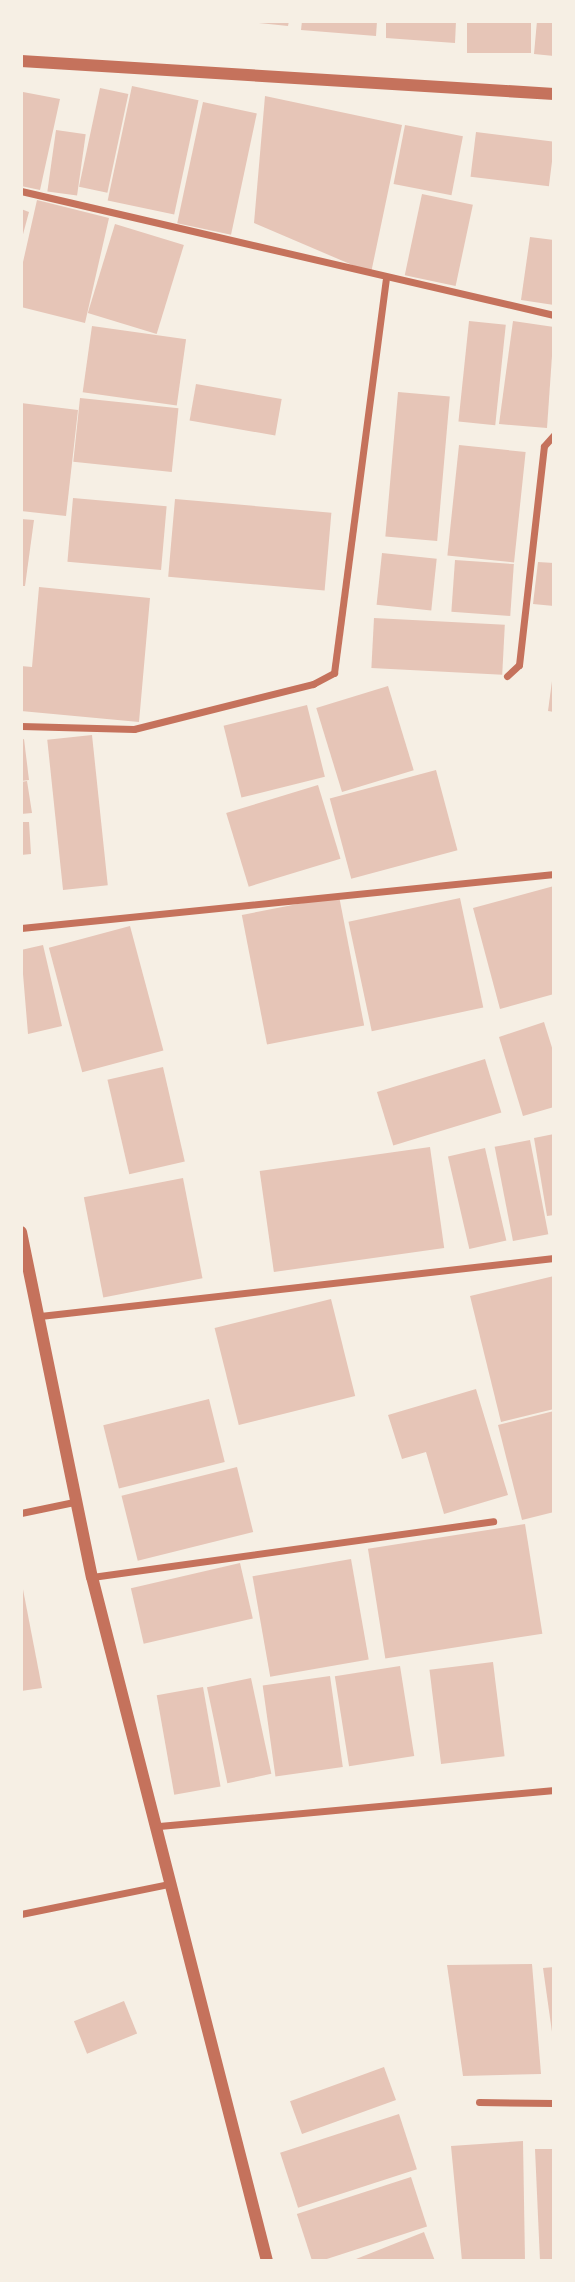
<!DOCTYPE html>
<html>
<head>
<meta charset="utf-8">
<style>
  body { margin:0 }
  #map { position:relative; width:575px; height:2282px; overflow:hidden; background:#f6efe4; font-family:"Exo 2",sans-serif }
  div>[style] { position:absolute }
  [style*='--x'] { left:calc(var(--x)*1px); top:calc(var(--y)*1px); width:calc(var(--w)*1px); rotate:calc(var(--a)*1deg) }
  .building>* { inset:0; background:#e6c5b7; transform-origin:0 0 }
  .minor>* { height:7px; margin:-3.5px; padding:0 3.5px; transform-origin:3.5px; border-radius:3.5px; background:#c5725c }
  .tertiary>* { height:12px; margin:-6px; padding:0 6px; transform-origin:6px; border-radius:6px; background:#c5725c }
  span { translate:-50% -50%; white-space:nowrap; text-align:center; line-height:1.15; -webkit-text-stroke:7px #f6efe4; paint-order:stroke }
  .frame { position:absolute; inset:0; border:23px solid #f6efe4; pointer-events:none }
</style>
</head>
<body>
<div id="map">
  <div class="building">
    <i style="clip-path:polygon(238px 21px,289px 21px,288px 26px)"></i>
    <i style="clip-path:polygon(302px 21px,377px 21px,376px 36px,301px 30px)"></i>
    <i style="clip-path:polygon(386px 21px,456px 21px,455px 43px,386px 38px)"></i>
    <i style="left:467px;top:21px;width:64px;height:32px"></i>
    <i style="clip-path:polygon(537px 21px,554px 21px,554px 56px,534px 54px)"></i>
    <i style="left:132px;top:86px;width:68px;height:117px;rotate:12deg"></i>
    <i style="left:100px;top:88px;width:29px;height:101px;rotate:12deg"></i>
    <i style="clip-path:polygon(23px 92px,60px 99px,40px 190px,21px 186px)"></i>
    <i style="clip-path:polygon(265px 96px,402px 125px,371px 273px,254px 223px)"></i>
    <i style="left:203px;top:102px;width:55px;height:124px;rotate:12deg"></i>
    <i style="left:405px;top:125px;width:59px;height:60px;rotate:11deg"></i>
    <i style="left:56px;top:130px;width:30px;height:62px;rotate:8deg"></i>
    <i style="left:476px;top:132px;width:79px;height:45px;rotate:7deg"></i>
    <i style="left:422px;top:194px;width:52px;height:83px;rotate:12deg"></i>
    <i style="clip-path:polygon(37px 200px,109px 218px,85px 323px,21px 307px,21px 271px)"></i>
    <i style="clip-path:polygon(21px 209px,29px 212px,22px 238px,21px 238px)"></i>
    <i style="left:115px;top:224px;width:72px;height:93px;rotate:17deg"></i>
    <i style="clip-path:polygon(530px 237px,554px 240px,554px 305px,521px 300px)"></i>
    <i style="left:469px;top:321px;width:37px;height:101px;rotate:6deg"></i>
    <i style="clip-path:polygon(513px 321px,554px 327px,547px 428px,499px 424px)"></i>
    <i style="left:92px;top:326px;width:95px;height:67px;rotate:8deg"></i>
    <i style="left:196px;top:384px;width:87px;height:37px;rotate:10deg"></i>
    <i style="left:398px;top:392px;width:52px;height:145px;rotate:5deg"></i>
    <i style="left:80px;top:398px;width:99px;height:64px;rotate:6deg"></i>
    <i style="clip-path:polygon(21px 403px,78px 410px,66px 516px,21px 511px)"></i>
    <i style="left:459px;top:445px;width:67px;height:111px;rotate:6deg"></i>
    <i style="left:73px;top:498px;width:94px;height:64px;rotate:5deg"></i>
    <i style="left:175px;top:499px;width:157px;height:78px;rotate:5deg"></i>
    <i style="clip-path:polygon(21px 519px,34px 520px,25px 586px,21px 586px)"></i>
    <i style="left:382px;top:553px;width:55px;height:52px;rotate:6deg"></i>
    <i style="left:455px;top:560px;width:59px;height:52px;rotate:4deg"></i>
    <i style="clip-path:polygon(538px 562px,554px 563px,554px 606px,533px 604px)"></i>
    <i style="clip-path:polygon(39px 587px,150px 598px,139px 722px,21px 711px,21px 666px,32px 667px)"></i>
    <i style="left:374px;top:618px;width:131px;height:50px;rotate:3deg"></i>
    <i style="clip-path:polygon(552px 681px,554px 681px,554px 712px,548px 711px)"></i>
    <i style="left:388px;top:686px;width:88px;height:75px;rotate:73deg"></i>
    <i style="left:307px;top:705px;width:74px;height:86px;rotate:76deg"></i>
    <i style="left:92px;top:735px;width:151px;height:45px;rotate:84deg"></i>
    <i style="clip-path:polygon(24px 739px,29px 780px,21px 781px,21px 740px)"></i>
    <i style="left:436px;top:770px;width:83px;height:110px;rotate:75deg"></i>
    <i style="clip-path:polygon(27px 781px,32px 813px,21px 814px,21px 782px)"></i>
    <i style="left:318px;top:785px;width:77px;height:96px;rotate:73deg"></i>
    <i style="clip-path:polygon(21px 822px,29px 822px,31px 854px,21px 855px)"></i>
    <i style="clip-path:polygon(554px 886px,554px 994px,500px 1009px,473px 908px)"></i>
    <i style="left:339px;top:896px;width:132px;height:99px;rotate:79deg"></i>
    <i style="left:460px;top:898px;width:112px;height:114px;rotate:78deg"></i>
    <i style="left:130px;top:926px;width:129px;height:84px;rotate:75deg"></i>
    <i style="clip-path:polygon(43px 945px,62px 1026px,28px 1034px,21px 950px)"></i>
    <i style="clip-path:polygon(544px 1022px,554px 1054px,554px 1107px,523px 1116px,499px 1037px)"></i>
    <i style="left:485px;top:1059px;width:56px;height:113px;rotate:73deg"></i>
    <i style="left:163px;top:1067px;width:97px;height:57px;rotate:77deg"></i>
    <i style="clip-path:polygon(554px 1134px,554px 1215px,547px 1216px,534px 1138px)"></i>
    <i style="left:530px;top:1140px;width:96px;height:36px;rotate:79deg"></i>
    <i style="left:430px;top:1147px;width:102px;height:172px;rotate:82deg"></i>
    <i style="left:485px;top:1148px;width:95px;height:38px;rotate:77deg"></i>
    <i style="left:183px;top:1178px;width:102px;height:101px;rotate:79deg"></i>
    <i style="clip-path:polygon(554px 1276px,554px 1409px,501px 1422px,470px 1296px)"></i>
    <i style="left:331px;top:1299px;width:100px;height:120px;rotate:76deg"></i>
    <i style="clip-path:polygon(476px 1389px,508px 1495px,444px 1514px,426px 1452px,402px 1459px,388px 1415px)"></i>
    <i style="left:209px;top:1399px;width:65px;height:109px;rotate:76deg"></i>
    <i style="clip-path:polygon(554px 1411px,554px 1512px,522px 1520px,498px 1425px)"></i>
    <i style="left:237px;top:1467px;width:67px;height:119px;rotate:76deg"></i>
    <i style="left:525px;top:1524px;width:111px;height:159px;rotate:81deg"></i>
    <i style="left:351px;top:1559px;width:102px;height:100px;rotate:80deg"></i>
    <i style="left:240px;top:1563px;width:57px;height:112px;rotate:77deg"></i>
    <i style="clip-path:polygon(21px 1579px,42px 1688px,21px 1691px)"></i>
    <i style="left:493px;top:1662px;width:95px;height:64px;rotate:83deg"></i>
    <i style="left:400px;top:1666px;width:91px;height:66px;rotate:81deg"></i>
    <i style="left:330px;top:1676px;width:92px;height:68px;rotate:82deg"></i>
    <i style="left:251px;top:1678px;width:98px;height:45px;rotate:78deg"></i>
    <i style="left:203px;top:1687px;width:101px;height:47px;rotate:80deg"></i>
    <i style="clip-path:polygon(532px 1964px,541px 2074px,463px 2076px,447px 1965px)"></i>
    <i style="clip-path:polygon(554px 1967px,554px 2032px,552px 2032px,543px 1968px)"></i>
    <i style="left:124px;top:2001px;width:35px;height:54px;rotate:68deg"></i>
    <i style="left:384px;top:2067px;width:35px;height:100px;rotate:70deg"></i>
    <i style="left:399px;top:2114px;width:58px;height:125px;rotate:72deg"></i>
    <i style="clip-path:polygon(523px 2141px,525px 2261px,462px 2261px,451px 2146px)"></i>
    <i style="clip-path:polygon(535px 2149px,554px 2149px,554px 2261px,540px 2261px)"></i>
    <i style="left:411px;top:2177px;width:52px;height:120px;rotate:72deg"></i>
    <i style="clip-path:polygon(424px 2232px,435px 2261px,351px 2261px)"></i>
  </div>
  <div class="minor">
    <i style="--x:21;--y:191;--w:547;--a:13.1"></i>
    <i style="--x:507;--y:676;--w:16;--a:-43"></i>
    <i style="--x:519;--y:665;--w:220;--a:-83.5"></i>
    <i style="--x:544;--y:446;--w:15;--a:-48"></i>
    <i style="--x:21;--y:726;--w:113;--a:1.5"></i>
    <i style="--x:134;--y:729;--w:185;--a:-14.1"></i>
    <i style="--x:313;--y:684;--w:24;--a:-28"></i>
    <i style="--x:334;--y:673;--w:396;--a:-82.5"></i>
    <i style="--x:21;--y:928;--w:536;--a:-5.79"></i>
    <i style="--x:40;--y:1316;--w:517;--a:-6.44"></i>
    <i style="--x:21;--y:1513;--w:54;--a:-11.7"></i>
    <i style="--x:92;--y:1577;--w:405;--a:-7.9"></i>
    <i style="--x:159;--y:1826;--w:397;--a:-5.2"></i>
    <i style="--x:21;--y:1914;--w:150;--a:-11.5"></i>
    <i style="--x:479;--y:2102;--w:75;--a:0.8"></i>
  </div>
  <div class="tertiary">
    <i style="--x:21;--y:61;--w:534;--a:3.54"></i>
    <i style="--x:21;--y:1232;--w:352;--a:78.4"></i>
    <i style="--x:92;--y:1577;--w:706;--a:75.65"></i>
  </div>
  <div class="frame"></div>
</div>
</body>
</html>
